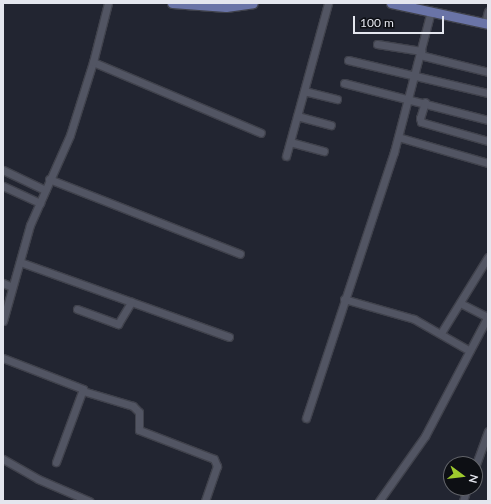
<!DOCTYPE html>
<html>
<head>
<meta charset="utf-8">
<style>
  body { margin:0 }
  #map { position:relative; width:491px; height:504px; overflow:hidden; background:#222531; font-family:Lato,sans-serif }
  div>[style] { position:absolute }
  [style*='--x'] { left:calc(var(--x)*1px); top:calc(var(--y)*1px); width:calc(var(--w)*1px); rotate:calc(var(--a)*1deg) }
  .roads { filter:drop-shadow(1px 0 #40424c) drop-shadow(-1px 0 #40424c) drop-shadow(0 1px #40424c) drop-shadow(0 -1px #40424c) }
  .minor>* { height:7px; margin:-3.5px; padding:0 3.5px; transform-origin:3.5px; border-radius:3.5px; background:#525563 }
  .major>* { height:9px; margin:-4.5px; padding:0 4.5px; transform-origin:4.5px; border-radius:4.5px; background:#6a74a7 }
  span { translate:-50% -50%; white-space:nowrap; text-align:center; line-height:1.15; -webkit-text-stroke:4px #0d0f14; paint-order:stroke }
  .frame { position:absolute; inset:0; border:4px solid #e4e6ee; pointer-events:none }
  .north { position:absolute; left:443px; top:456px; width:40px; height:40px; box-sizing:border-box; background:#0d0f14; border:1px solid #63656b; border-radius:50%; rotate:105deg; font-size:11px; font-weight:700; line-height:16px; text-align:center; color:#e4e6ee }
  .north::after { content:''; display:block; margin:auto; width:14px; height:18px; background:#9eca2e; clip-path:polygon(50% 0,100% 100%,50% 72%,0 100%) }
  .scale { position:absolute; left:353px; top:16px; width:91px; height:18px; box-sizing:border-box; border:2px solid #e4e6ee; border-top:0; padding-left:5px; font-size:12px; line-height:14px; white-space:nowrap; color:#e4e6ee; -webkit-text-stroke:3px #0d0f14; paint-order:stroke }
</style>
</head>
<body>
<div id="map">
  <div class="roads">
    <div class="minor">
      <i style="--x:485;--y:23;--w:12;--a:-76"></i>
      <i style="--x:377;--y:44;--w:45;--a:9"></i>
      <i style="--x:420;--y:55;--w:70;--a:14"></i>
      <i style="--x:348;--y:60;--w:144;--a:13.3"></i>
      <i style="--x:93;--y:62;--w:182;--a:22.9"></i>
      <i style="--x:344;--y:83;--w:149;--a:14.4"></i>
      <i style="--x:304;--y:91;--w:34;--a:14"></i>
      <i style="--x:425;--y:102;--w:17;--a:107"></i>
      <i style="--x:420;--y:118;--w:4;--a:76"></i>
      <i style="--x:421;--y:122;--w:70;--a:15.8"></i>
      <i style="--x:297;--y:116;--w:35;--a:15"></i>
      <i style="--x:398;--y:137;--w:94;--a:16.1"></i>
      <i style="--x:290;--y:142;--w:35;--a:15"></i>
      <i style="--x:286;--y:156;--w:159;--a:-74.6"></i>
      <i style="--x:3;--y:170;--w:47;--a:25.5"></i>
      <i style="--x:49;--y:179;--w:205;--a:21.4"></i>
      <i style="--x:3;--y:186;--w:41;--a:24.7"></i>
      <i style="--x:20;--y:262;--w:222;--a:19.7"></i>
      <i style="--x:3;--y:283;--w:10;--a:24"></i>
      <i style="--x:344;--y:299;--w:73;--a:15.9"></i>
      <i style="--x:414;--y:319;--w:64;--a:29.7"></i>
      <i style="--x:460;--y:303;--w:31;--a:27"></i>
      <i style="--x:77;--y:309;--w:44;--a:20.1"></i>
      <i style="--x:118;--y:324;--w:26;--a:-59"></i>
      <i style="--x:3;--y:321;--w:100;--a:-74.3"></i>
      <i style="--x:30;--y:225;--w:98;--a:-66"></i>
      <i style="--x:70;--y:135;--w:77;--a:-72.5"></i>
      <i style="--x:93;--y:62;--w:61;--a:-75.7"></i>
      <i style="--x:441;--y:333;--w:89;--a:-58.3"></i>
      <i style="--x:3;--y:358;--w:86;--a:21.2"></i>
      <i style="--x:83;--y:389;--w:78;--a:110.3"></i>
      <i style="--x:83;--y:391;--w:52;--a:16.7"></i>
      <i style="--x:133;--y:406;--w:8;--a:45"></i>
      <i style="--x:139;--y:412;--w:18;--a:90"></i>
      <i style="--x:139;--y:430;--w:80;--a:21.1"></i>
      <i style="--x:214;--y:459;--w:8;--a:67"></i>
      <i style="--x:217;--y:466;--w:37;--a:109"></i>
      <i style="--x:306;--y:418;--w:280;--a:-71.7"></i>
      <i style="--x:394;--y:152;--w:146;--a:-75.3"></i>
      <i style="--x:3;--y:459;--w:40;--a:29.7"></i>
      <i style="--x:38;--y:479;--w:56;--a:23.3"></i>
      <i style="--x:475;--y:467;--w:38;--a:-70"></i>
      <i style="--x:379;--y:501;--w:80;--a:-54.7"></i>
      <i style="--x:425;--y:436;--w:136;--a:-62.3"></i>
      <i style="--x:463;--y:501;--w:14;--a:-73"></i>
    </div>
    <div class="major">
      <i style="--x:172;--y:3;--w:54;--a:4.2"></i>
      <i style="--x:226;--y:7;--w:27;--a:-8"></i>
      <i style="--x:391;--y:3;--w:99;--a:12.2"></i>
    </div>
  </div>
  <div class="frame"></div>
  <div class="north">N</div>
  <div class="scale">100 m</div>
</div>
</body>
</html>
